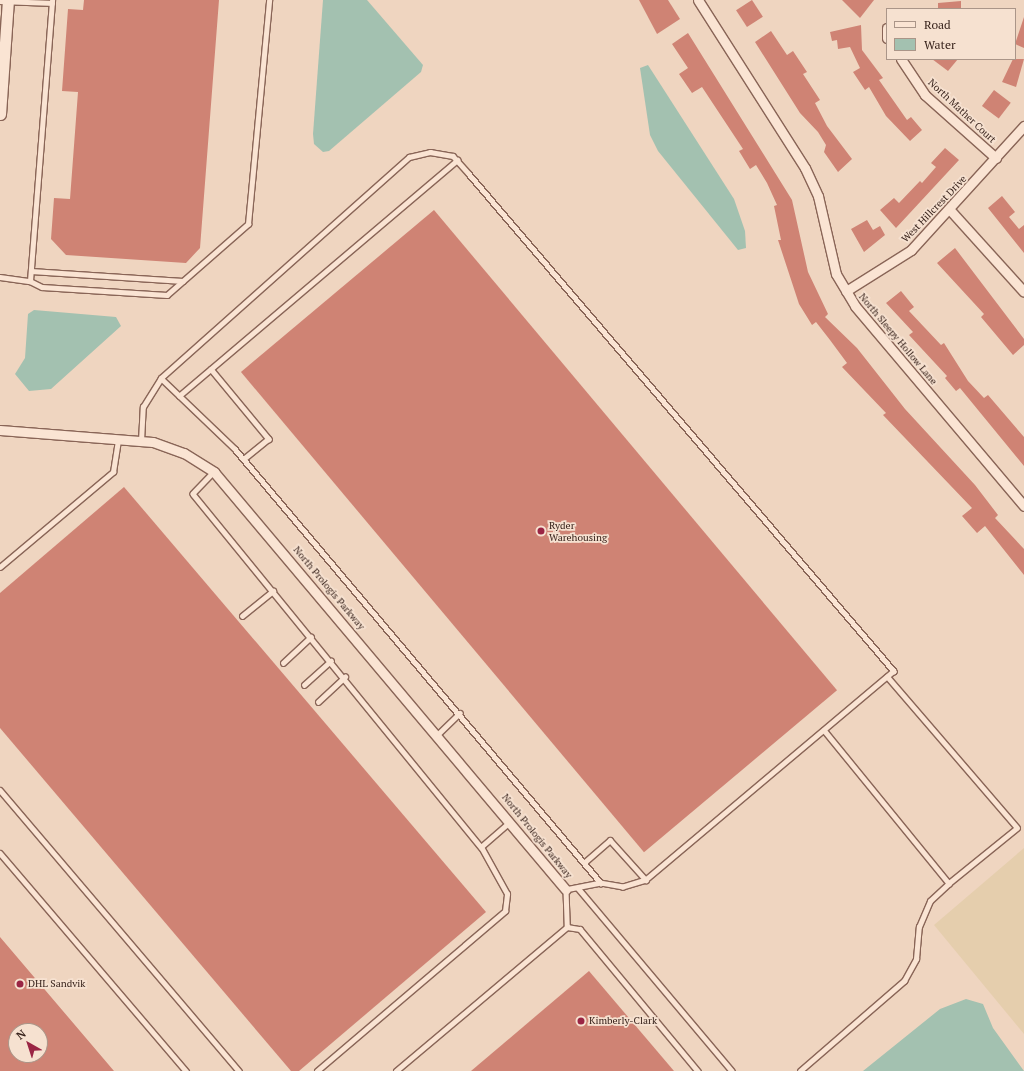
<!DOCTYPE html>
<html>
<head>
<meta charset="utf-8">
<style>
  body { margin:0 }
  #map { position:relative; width:1024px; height:1071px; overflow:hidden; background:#efd5c0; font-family:"PT Serif",serif }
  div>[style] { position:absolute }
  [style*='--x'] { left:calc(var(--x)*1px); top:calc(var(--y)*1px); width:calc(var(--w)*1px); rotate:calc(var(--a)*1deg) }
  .farmland>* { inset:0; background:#e5cead }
  .water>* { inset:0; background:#a3c1b0 }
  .building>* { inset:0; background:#cf8374; transform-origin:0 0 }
  .roads { filter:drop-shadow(1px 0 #896557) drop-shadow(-1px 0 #896557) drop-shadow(0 1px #896557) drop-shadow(0 -1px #896557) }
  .service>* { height:4.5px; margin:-2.25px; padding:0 2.25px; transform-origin:2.25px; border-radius:2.25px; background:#fae4d3 }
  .minor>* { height:9px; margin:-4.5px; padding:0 4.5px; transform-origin:4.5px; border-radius:4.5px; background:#fae4d3 }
  .tertiary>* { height:11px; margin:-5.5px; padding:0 5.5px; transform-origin:5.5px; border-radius:5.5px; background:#fae4d3 }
  .dots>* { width:11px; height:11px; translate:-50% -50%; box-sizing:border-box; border:2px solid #f6e1d0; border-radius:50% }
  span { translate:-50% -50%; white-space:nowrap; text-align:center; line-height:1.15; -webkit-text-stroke:3.5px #f6e1d0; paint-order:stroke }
  .street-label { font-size:10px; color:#38231c }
  .poi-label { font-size:10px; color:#38231c }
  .left { translate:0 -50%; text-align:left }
  .legend { position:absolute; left:886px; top:8px; width:130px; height:52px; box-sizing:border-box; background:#f6e1d0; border:1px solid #aa9588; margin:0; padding:5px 7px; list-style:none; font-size:12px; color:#38231c }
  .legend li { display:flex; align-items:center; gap:8px; height:20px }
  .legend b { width:20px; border:1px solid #aa9588 }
  .north { position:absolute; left:8px; top:1023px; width:40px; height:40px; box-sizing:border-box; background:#f6e1d0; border:1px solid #aa9588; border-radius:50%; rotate:321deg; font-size:11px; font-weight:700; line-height:16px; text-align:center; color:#38231c }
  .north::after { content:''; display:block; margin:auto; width:14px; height:18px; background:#9a2544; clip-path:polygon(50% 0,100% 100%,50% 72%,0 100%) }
</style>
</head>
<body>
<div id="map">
  <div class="farmland">
    <i style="clip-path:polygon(1024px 848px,1024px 1034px,934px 925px)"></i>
  </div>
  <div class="water">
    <i style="clip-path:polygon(323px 0,367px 0,423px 65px,421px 72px,329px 151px,323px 152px,314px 144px,313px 134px)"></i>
    <i style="clip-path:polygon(648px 65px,734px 199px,745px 231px,746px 248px,738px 250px,658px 151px,650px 135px,640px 68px)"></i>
    <i style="clip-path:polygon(34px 310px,116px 317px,121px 326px,51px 389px,29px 391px,15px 374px,25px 358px,28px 314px)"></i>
    <i style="clip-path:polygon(966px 999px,983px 1004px,993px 1028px,1024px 1071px,863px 1071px,940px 1009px)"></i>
  </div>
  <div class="building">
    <i style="clip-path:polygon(84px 0,219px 0,200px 248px,186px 263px,66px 255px,51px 239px,54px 198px,70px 199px,78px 92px,62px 91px,68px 9px,83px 10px)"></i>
    <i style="clip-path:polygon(639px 0,668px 0,680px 19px,657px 34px)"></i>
    <i style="left:752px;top:0;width:20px;height:19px;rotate:57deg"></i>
    <i style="clip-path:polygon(842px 0,874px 0,860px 18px)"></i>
    <i style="clip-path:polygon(961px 1px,961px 9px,938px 9px,938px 3px)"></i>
    <i style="clip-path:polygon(1024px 17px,1024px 48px,1015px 44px)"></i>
    <i style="clip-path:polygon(861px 25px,862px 50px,883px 78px,879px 80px,907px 120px,911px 117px,922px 130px,910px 141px,886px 116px,869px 87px,865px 90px,853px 72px,860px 68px,850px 47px,838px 49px,837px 40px,832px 41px,830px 32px)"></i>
    <i style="clip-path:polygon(771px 31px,787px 55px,793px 51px,807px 72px,803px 74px,820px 100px,815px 103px,827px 126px,852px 159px,838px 172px,824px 152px,826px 145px,818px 132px,800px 113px,755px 42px)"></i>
    <i style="clip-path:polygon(688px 33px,792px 200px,808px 272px,828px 314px,825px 317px,857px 348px,905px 409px,975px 485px,998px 515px,995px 518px,1024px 549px,1024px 575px,985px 526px,977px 533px,962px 516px,972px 508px,883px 415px,886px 413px,842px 367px,847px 363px,830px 340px,816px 322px,812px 325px,799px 304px,778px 240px,781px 240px,774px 206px,777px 205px,767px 183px,756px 165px,750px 169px,739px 151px,743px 149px,702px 87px,692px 93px,679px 74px,688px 68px,672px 44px)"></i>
    <i style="clip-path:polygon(932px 59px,958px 59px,948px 71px)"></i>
    <i style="clip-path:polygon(1013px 59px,1024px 59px,1016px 87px,1002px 82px)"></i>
    <i style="left:994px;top:90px;width:21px;height:20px;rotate:37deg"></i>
    <i style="clip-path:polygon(945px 148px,959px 160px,896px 228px,880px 210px,894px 198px,899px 203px,920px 181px,922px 183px,936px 167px,931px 163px)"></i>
    <i style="clip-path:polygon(1002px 196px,1015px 212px,1009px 217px,1019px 229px,1024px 225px,1024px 253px,988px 208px)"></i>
    <i style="left:434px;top:210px;width:627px;height:252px;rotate:50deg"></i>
    <i style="clip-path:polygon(867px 220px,873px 230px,880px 226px,885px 235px,864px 252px,851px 229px)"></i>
    <i style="clip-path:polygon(955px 248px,1024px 339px,1024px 345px,1013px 355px,981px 317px,984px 314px,937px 263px)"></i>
    <i style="clip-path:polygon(901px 291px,914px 307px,909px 311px,941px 345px,944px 343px,968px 381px,984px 398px,988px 395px,1024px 437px,1024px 466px,960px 388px,956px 391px,945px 378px,947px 376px,909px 335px,913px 332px,886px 303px)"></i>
    <i style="clip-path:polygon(124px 487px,486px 912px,299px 1071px,291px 1071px,0 728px,0 593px)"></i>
    <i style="clip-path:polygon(evenodd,0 937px,114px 1071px,0 1071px,0 937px,16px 1031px,40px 1031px,40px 1055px,16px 1055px,16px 1031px)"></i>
    <i style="clip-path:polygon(589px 971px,674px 1071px,471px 1071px)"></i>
  </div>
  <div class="roads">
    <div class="service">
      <i style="--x:0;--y:1;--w:52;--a:2.2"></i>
      <i style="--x:31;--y:271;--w:152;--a:3.8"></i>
      <i style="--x:0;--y:277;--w:30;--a:8"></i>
      <i style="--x:30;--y:281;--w:13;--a:27"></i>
      <i style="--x:42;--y:287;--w:125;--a:3.7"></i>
      <i style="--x:167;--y:295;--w:108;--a:-41.2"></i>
      <i style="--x:248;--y:224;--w:225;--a:-84.6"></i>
      <i style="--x:30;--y:281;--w:282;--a:-85.5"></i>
      <i style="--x:211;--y:369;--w:91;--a:50.4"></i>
      <i style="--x:269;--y:439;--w:32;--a:141"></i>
      <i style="--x:161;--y:378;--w:103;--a:43.8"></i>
      <i style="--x:235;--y:449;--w:568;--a:49.86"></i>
      <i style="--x:179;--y:396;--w:365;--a:-40.3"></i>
      <i style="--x:141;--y:441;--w:34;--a:-87"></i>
      <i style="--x:143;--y:407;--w:34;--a:-58"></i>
      <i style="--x:161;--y:378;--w:332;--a:-41.7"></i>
      <i style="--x:409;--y:157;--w:22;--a:-13"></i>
      <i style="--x:430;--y:152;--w:23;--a:10"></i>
      <i style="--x:453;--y:156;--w:24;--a:48"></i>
      <i style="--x:469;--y:174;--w:654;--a:49.47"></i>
      <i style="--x:894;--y:671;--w:324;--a:139.9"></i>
      <i style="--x:646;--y:880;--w:24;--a:163"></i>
      <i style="--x:623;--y:887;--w:22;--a:-170"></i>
      <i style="--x:601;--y:883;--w:36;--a:169"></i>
      <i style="--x:566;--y:890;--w:37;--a:88"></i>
      <i style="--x:567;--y:927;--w:13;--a:9"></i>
      <i style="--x:580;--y:929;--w:185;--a:50.3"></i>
      <i style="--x:214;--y:472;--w:30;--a:134"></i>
      <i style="--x:193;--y:494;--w:456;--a:50.8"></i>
      <i style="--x:0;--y:567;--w:148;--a:-40.1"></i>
      <i style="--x:113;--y:472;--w:33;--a:-81"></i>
      <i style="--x:242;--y:616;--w:40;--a:-39"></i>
      <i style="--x:283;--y:663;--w:38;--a:-43"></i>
      <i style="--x:304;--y:685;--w:36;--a:-42"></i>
      <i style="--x:318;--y:702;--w:37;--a:-43"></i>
      <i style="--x:824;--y:730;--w:198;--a:50.8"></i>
      <i style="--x:949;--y:883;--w:87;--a:-39"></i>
      <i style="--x:1017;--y:828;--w:199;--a:-130.7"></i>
      <i style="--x:438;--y:734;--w:30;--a:-44"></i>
      <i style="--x:0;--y:790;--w:369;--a:49.6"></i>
      <i style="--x:0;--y:853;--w:287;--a:49.5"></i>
      <i style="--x:585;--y:862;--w:33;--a:-41"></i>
      <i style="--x:610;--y:840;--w:54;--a:48"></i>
      <i style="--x:578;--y:888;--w:239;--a:49.9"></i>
      <i style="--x:317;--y:1071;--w:247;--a:-40.4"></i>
      <i style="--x:505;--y:911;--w:17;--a:-83"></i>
      <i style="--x:507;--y:894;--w:54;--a:-119"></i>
      <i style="--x:481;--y:847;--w:38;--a:-41"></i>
      <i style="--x:396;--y:1071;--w:224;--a:-40.1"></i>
      <i style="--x:800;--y:1071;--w:138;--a:-40.9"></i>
      <i style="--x:904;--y:981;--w:25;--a:-61"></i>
      <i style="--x:916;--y:959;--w:32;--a:-85"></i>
      <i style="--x:919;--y:927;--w:28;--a:-67"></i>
      <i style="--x:930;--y:901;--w:26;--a:-43"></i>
    </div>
    <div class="minor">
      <i style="--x:698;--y:0;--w:199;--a:57.5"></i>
      <i style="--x:805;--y:168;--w:31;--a:65"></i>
      <i style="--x:818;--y:196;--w:80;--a:77"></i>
      <i style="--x:836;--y:274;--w:37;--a:59"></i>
      <i style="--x:855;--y:306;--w:262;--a:49.8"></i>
      <i style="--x:887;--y:28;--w:10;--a:90"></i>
      <i style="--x:901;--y:59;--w:43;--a:56.3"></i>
      <i style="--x:925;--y:95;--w:95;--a:41.6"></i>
      <i style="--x:950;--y:210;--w:110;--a:47.9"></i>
      <i style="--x:846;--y:291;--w:77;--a:-32.2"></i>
      <i style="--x:911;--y:250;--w:168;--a:-47.7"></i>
      <i style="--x:0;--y:430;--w:153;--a:4.5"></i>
      <i style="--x:153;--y:442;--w:33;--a:20"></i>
      <i style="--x:184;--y:453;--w:36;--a:32"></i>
      <i style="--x:214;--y:472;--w:546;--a:49.9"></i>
    </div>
    <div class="tertiary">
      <i style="--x:0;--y:114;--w:114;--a:-86"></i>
    </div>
  </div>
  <div class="dots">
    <i style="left:541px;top:531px;background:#9a2544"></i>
    <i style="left:20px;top:984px;background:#9a2544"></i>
    <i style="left:581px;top:1021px;background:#9a2544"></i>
  </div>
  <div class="street-label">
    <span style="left:962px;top:111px;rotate:43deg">North Mather Court</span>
    <span style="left:934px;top:209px;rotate:-46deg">West Hillcrest Drive</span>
    <span style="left:898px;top:339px;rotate:50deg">North Sleepy Hollow Lane</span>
    <span style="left:329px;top:588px;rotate:50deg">North Prologis Parkway</span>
    <span style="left:537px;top:836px;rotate:51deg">North Prologis Parkway</span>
  </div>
  <div class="poi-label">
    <span class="left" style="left:549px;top:531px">Ryder<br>Warehousing</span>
    <span class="left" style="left:28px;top:984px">DHL Sandvik</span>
    <span class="left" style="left:589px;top:1021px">Kimberly-Clark</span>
  </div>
  <ul class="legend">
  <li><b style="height:5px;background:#fae4d3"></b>Road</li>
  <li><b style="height:11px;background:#a3c1b0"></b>Water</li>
  </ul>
  <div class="north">N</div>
</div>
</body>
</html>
